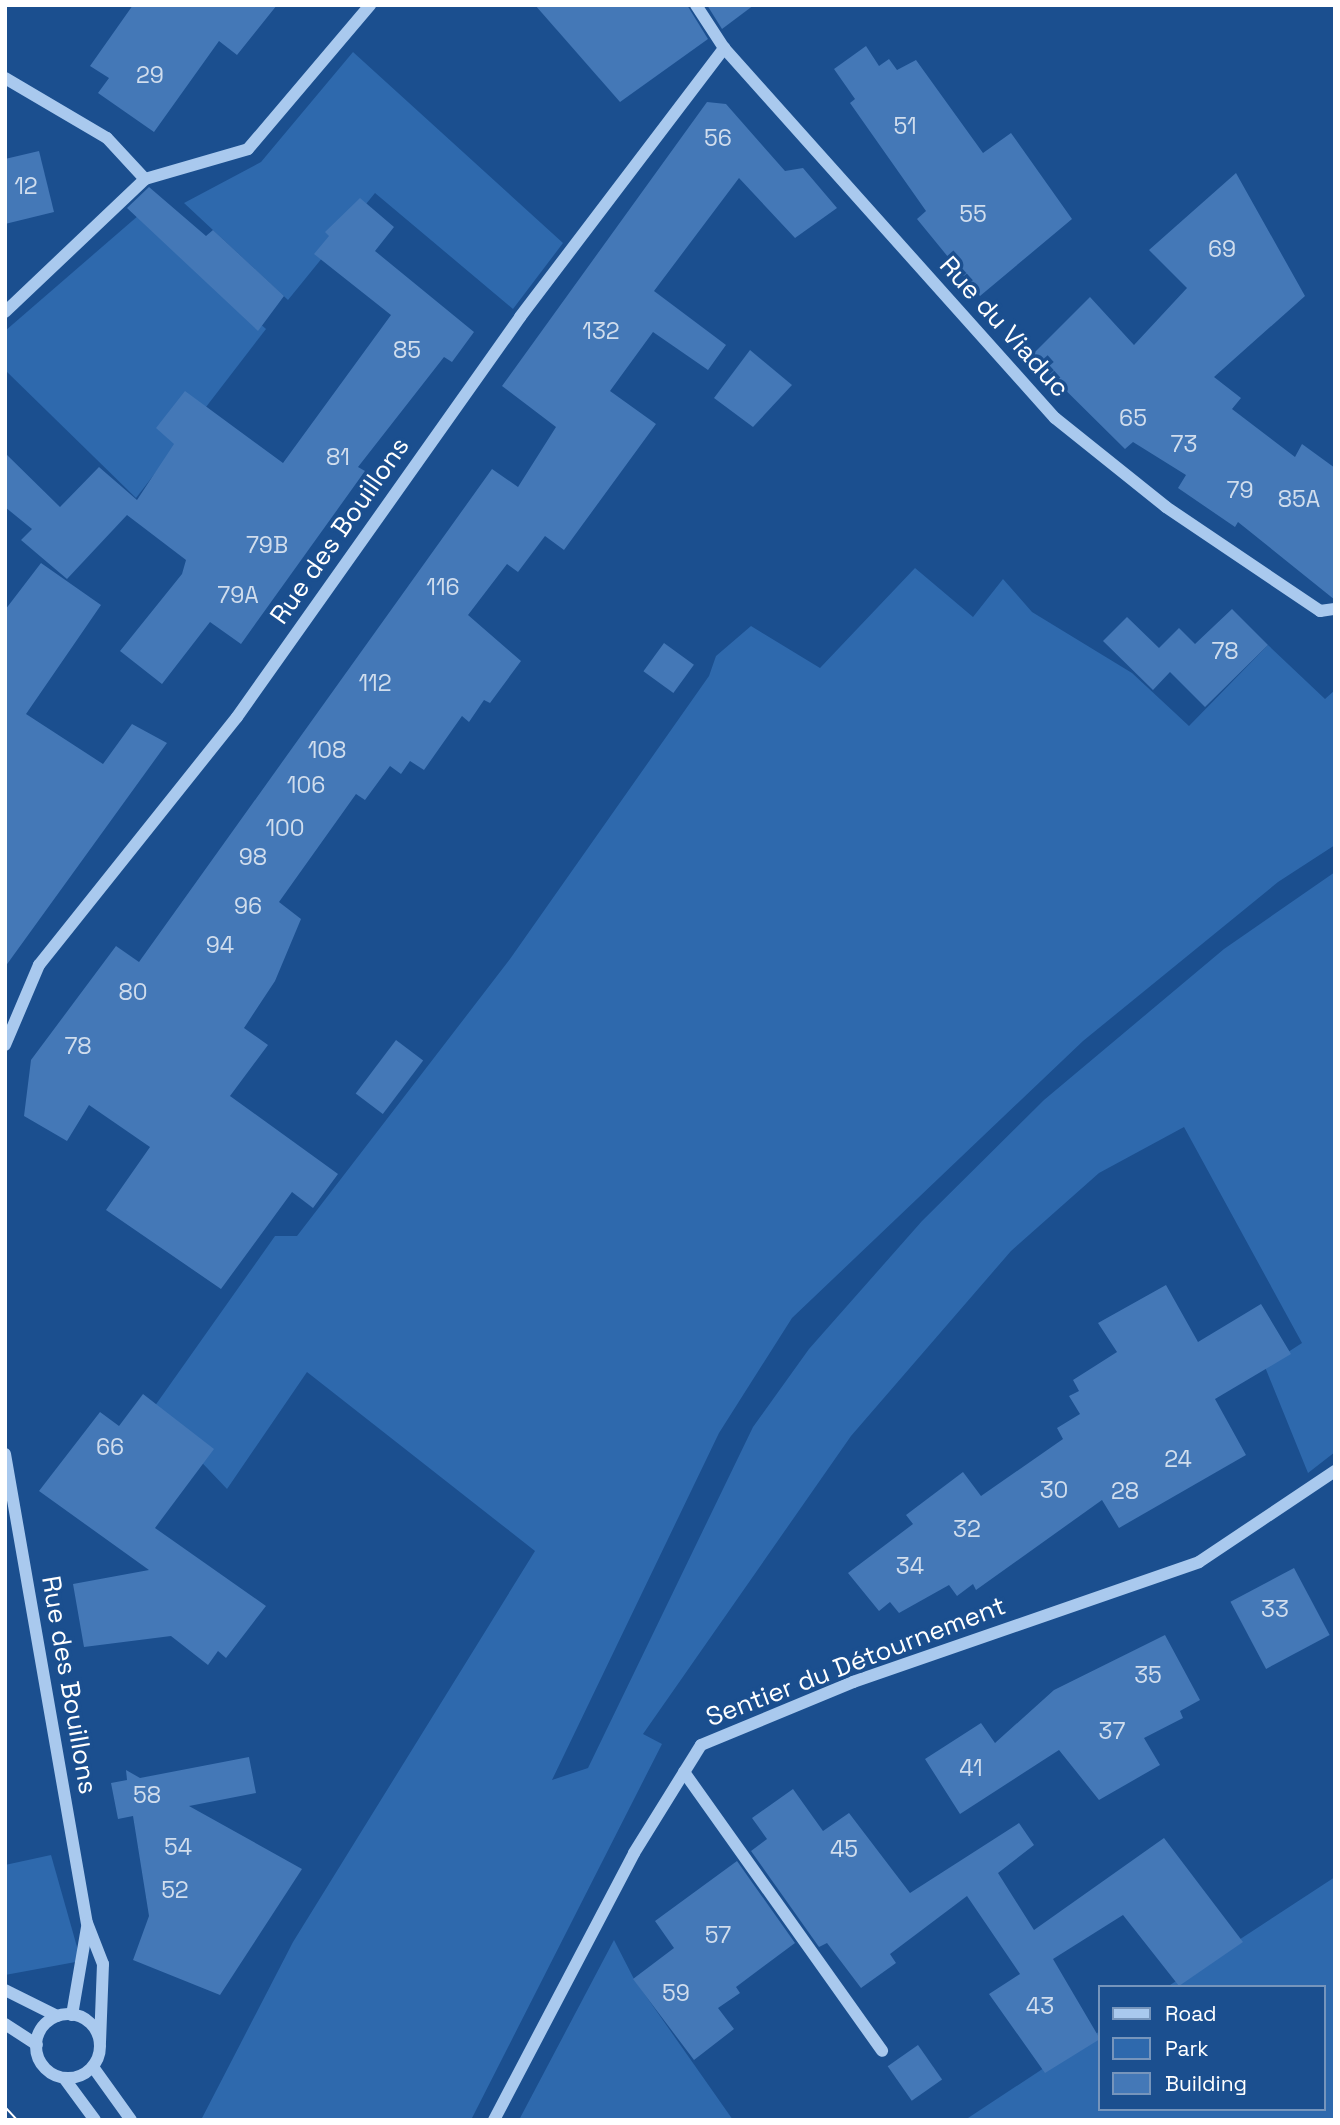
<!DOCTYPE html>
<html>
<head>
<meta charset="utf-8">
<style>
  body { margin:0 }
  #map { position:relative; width:1340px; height:2125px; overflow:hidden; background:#1b4f8f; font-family:"Space Grotesk",sans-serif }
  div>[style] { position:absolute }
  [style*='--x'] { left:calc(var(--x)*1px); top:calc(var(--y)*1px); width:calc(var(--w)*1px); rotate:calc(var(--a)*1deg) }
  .green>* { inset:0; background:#2e69ad }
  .building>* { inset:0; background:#4478b7; transform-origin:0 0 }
  .minor>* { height:12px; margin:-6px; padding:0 6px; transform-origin:6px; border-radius:6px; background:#a9c9ee }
  .minor>.ring { margin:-6px; padding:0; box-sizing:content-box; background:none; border:12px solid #a9c9ee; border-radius:50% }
  .tram>* { height:2px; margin:-1px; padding:0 1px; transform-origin:1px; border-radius:1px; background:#fff }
  span { translate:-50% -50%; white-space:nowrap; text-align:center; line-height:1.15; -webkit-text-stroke:7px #1b4f8f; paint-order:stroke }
  .number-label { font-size:23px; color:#d0dded }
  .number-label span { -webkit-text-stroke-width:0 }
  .street-label { font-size:26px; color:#fff }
  .frame { position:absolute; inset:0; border:7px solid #fff; pointer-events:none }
  .legend { position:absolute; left:1098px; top:1985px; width:228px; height:126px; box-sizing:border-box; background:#1b4f8f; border:2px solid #7695bc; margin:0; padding:9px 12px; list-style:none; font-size:21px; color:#fff }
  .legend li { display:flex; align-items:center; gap:14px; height:35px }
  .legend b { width:35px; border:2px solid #7695bc }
</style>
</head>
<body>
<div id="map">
  <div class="green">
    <i style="clip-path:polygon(353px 52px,563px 243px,513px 309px,375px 193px,288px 300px,184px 203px,261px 162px)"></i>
    <i style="clip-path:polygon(139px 215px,266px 329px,136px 498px,5px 370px,5px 331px)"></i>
    <i style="clip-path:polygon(915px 568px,973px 617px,1003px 579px,1032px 612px,1132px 673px,1189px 726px,1268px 645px,1325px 699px,1335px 690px,1335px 845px,1278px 882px,1083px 1041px,792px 1318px,719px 1433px,552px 1780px,588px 1768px,753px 1427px,809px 1349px,922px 1221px,1044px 1100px,1224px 949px,1335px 872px,1335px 1452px,1308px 1473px,1265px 1367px,1302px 1343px,1184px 1127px,1099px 1173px,1011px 1251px,851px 1436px,643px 1734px,662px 1744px,471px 2120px,201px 2120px,293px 1942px,535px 1551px,307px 1372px,227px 1489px,152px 1410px,275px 1236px,297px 1236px,510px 959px,709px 676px,716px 656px,751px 626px,820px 668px)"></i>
    <i style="clip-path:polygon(51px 1855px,81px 1961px,5px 1975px,5px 1865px)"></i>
    <i style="clip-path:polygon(1335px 1877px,1335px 2120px,965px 2120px,1100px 2031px,1100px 2109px,1324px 2109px,1324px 1987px,1167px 1987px)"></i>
    <i style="clip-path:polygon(614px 1940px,634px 1979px,733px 2120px,519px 2120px)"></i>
  </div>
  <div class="building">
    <i style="clip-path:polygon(133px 5px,277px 5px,237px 55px,219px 41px,154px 132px,98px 93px,109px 78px,90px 66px)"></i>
    <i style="clip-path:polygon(535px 5px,687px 5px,708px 39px,620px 102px)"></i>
    <i style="clip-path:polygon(707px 5px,754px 5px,722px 29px)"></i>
    <i style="clip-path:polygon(866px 46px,879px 66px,889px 59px,897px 70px,916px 60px,983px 153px,1011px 133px,1072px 219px,980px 296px,917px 219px,926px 211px,850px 103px,855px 99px,834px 69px)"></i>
    <i style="clip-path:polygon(707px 102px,726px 104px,785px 171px,803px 168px,837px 208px,795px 238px,739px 178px,654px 291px,726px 345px,708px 370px,653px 332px,610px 391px,656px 424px,564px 550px,545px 536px,518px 572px,507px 564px,468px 615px,521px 661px,490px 703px,484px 700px,469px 722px,462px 716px,424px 770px,410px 761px,401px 774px,390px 766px,365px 800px,356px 794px,279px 902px,301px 919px,275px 981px,244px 1028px,268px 1045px,230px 1096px,338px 1174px,313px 1208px,292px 1192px,221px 1289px,106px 1210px,150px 1147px,89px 1105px,67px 1141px,24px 1116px,31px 1060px,116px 946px,139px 962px,492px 469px,518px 487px,556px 427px,502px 386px)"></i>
    <i style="clip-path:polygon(39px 151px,54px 212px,5px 224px,5px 159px)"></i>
    <i style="clip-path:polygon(1236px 173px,1305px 296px,1214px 377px,1241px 398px,1232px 409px,1295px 457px,1302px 444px,1335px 468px,1335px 600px,1238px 522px,1235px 527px,1178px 488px,1186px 475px,1133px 442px,1125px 449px,1031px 356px,1090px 297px,1134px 345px,1187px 288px,1149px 250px)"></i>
    <i style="clip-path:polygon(149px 187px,206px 236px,213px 230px,284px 296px,258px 331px,127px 208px)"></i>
    <i style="clip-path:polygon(360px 198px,394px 227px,375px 251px,474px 332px,452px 362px,444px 357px,358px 467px,365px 471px,241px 644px,210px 622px,162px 684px,120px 651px,182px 574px,186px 560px,127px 515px,67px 579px,21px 540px,32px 529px,5px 507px,5px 453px,60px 507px,99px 467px,137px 500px,174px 444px,156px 428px,185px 391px,283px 463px,391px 315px,314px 254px,329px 236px,325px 232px)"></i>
    <i style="clip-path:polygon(750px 350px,792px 385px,753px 427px,714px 398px)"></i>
    <i style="clip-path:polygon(41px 563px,101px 605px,26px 714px,103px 764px,132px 724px,167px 743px,5px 967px,5px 610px)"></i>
    <i style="clip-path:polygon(1232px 609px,1268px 645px,1205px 707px,1170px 672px,1153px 690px,1103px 641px,1127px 617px,1159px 648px,1179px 628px,1195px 644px)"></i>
    <i style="left:664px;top:643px;width:37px;height:35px;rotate:36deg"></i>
    <i style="left:396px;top:1040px;width:34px;height:67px;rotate:37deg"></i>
    <i style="clip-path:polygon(1166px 1285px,1198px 1342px,1261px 1304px,1291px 1354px,1215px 1399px,1246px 1455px,1119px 1528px,1102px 1500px,976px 1590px,973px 1584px,957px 1596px,949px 1585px,899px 1613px,890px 1602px,879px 1611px,848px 1573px,913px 1524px,906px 1515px,963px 1472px,981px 1496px,1063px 1439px,1057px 1428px,1080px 1414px,1069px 1396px,1079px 1391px,1073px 1380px,1117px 1352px,1098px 1323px)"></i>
    <i style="clip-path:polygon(143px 1394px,214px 1449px,155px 1528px,266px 1606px,226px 1658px,218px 1651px,208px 1665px,171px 1636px,84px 1647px,73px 1584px,149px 1570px,39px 1491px,100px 1412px,119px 1426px)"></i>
    <i style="left:1294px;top:1568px;width:76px;height:72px;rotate:62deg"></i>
    <i style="clip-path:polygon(1165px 1635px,1200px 1700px,1180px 1711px,1183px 1718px,1144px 1738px,1160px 1765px,1099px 1800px,1059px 1750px,960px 1814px,925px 1759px,981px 1723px,995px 1743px,1054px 1690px)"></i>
    <i style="clip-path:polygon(249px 1757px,256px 1793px,189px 1806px,302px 1869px,220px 1995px,133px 1960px,149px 1916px,133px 1816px,118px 1819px,111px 1783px,127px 1780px,126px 1770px,140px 1778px)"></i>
    <i style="clip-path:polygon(793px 1789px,823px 1831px,849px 1813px,910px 1893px,1019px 1823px,1034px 1845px,998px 1873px,1034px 1930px,1164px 1838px,1243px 1942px,1179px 1986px,1123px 1915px,1053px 1959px,1100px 2039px,1045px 2073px,989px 1994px,1020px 1974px,967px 1896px,890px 1954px,896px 1963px,861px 1988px,827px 1943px,819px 1947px,751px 1851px,767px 1839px,752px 1818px)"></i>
    <i style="clip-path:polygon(737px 1861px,795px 1943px,736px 1987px,740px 1993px,718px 2008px,734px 2029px,694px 2060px,633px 1979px,674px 1948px,655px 1921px)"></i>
    <i style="left:918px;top:2045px;width:42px;height:37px;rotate:55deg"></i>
  </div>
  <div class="minor">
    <i style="--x:696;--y:5;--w:51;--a:56.9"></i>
    <i style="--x:724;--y:48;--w:496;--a:48.2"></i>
    <i style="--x:1055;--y:418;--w:142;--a:38.7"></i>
    <i style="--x:1166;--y:507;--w:186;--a:34"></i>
    <i style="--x:1320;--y:611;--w:15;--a:-8"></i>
    <i style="--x:5;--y:78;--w:118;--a:30.5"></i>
    <i style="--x:107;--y:138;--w:56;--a:47.2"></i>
    <i style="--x:5;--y:312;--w:193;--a:-43.5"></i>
    <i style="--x:145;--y:179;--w:107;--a:-16.2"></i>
    <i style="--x:248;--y:149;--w:189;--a:-49.7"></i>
    <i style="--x:5;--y:1045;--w:87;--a:-67"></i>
    <i style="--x:39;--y:965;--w:317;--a:-51.4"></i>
    <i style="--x:237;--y:717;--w:490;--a:-54.7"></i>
    <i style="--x:520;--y:317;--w:338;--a:-52.8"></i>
    <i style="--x:5;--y:1454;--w:476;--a:80.1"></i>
    <i style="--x:87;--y:1923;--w:44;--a:68.7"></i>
    <i style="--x:103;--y:1964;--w:78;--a:92.2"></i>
    <i style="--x:684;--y:1772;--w:342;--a:54.6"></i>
    <i style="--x:5;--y:1990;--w:58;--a:26.6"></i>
    <i class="ring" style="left:36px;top:2014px;width:52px;height:52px"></i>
    <i style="--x:72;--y:2015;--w:89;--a:-80.3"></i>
    <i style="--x:5;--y:2024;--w:38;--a:33"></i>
    <i style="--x:93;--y:2067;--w:65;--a:54.4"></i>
    <i style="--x:64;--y:2078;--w:52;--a:53.6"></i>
    <i style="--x:494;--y:2120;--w:301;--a:-62.3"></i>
    <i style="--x:634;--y:1853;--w:127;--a:-58.2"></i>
    <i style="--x:701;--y:1745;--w:165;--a:-22.5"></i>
    <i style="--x:853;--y:1682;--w:366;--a:-19.1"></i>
    <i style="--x:1199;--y:1562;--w:164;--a:-33.8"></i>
  </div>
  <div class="tram">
    <i style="--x:5;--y:2107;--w:18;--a:47"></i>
  </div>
  <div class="number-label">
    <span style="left:150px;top:75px">29</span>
    <span style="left:905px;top:126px">51</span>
    <span style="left:718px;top:138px">56</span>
    <span style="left:26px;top:186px">12</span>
    <span style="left:973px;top:214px">55</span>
    <span style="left:1222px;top:249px">69</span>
    <span style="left:601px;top:331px">132</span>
    <span style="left:407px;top:350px">85</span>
    <span style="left:1133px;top:418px">65</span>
    <span style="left:1184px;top:444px">73</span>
    <span style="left:338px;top:457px">81</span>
    <span style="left:1240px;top:490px">79</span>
    <span style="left:1299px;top:499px">85A</span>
    <span style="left:267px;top:545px">79B</span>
    <span style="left:443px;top:587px">116</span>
    <span style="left:238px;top:595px">79A</span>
    <span style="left:1225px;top:651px">78</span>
    <span style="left:375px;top:683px">112</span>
    <span style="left:327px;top:750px">108</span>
    <span style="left:306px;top:785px">106</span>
    <span style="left:285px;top:828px">100</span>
    <span style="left:253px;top:857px">98</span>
    <span style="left:248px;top:906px">96</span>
    <span style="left:220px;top:945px">94</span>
    <span style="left:133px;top:992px">80</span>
    <span style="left:78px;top:1046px">78</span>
    <span style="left:110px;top:1447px">66</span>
    <span style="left:1178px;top:1459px">24</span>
    <span style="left:1054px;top:1490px">30</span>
    <span style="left:1125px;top:1491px">28</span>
    <span style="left:967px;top:1529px">32</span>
    <span style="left:910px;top:1566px">34</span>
    <span style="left:1275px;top:1609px">33</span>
    <span style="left:1148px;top:1675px">35</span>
    <span style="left:1112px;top:1731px">37</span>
    <span style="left:971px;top:1768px">41</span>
    <span style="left:147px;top:1795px">58</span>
    <span style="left:178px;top:1847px">54</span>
    <span style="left:844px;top:1849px">45</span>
    <span style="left:175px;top:1890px">52</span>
    <span style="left:718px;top:1935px">57</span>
    <span style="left:676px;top:1993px">59</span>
    <span style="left:1040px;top:2006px">43</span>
  </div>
  <div class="street-label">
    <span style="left:1004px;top:327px;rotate:48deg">Rue du Viaduc</span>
    <span style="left:340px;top:531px;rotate:-55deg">Rue des Bouillons</span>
    <span style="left:856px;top:1662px;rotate:-21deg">Sentier du Détournement</span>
    <span style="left:69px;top:1685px;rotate:80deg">Rue des Bouillons</span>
  </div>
  <div class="frame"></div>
  <ul class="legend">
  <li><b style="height:9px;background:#a9c9ee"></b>Road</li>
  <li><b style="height:19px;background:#2e69ad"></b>Park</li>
  <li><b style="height:19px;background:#4478b7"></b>Building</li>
  </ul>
</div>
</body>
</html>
